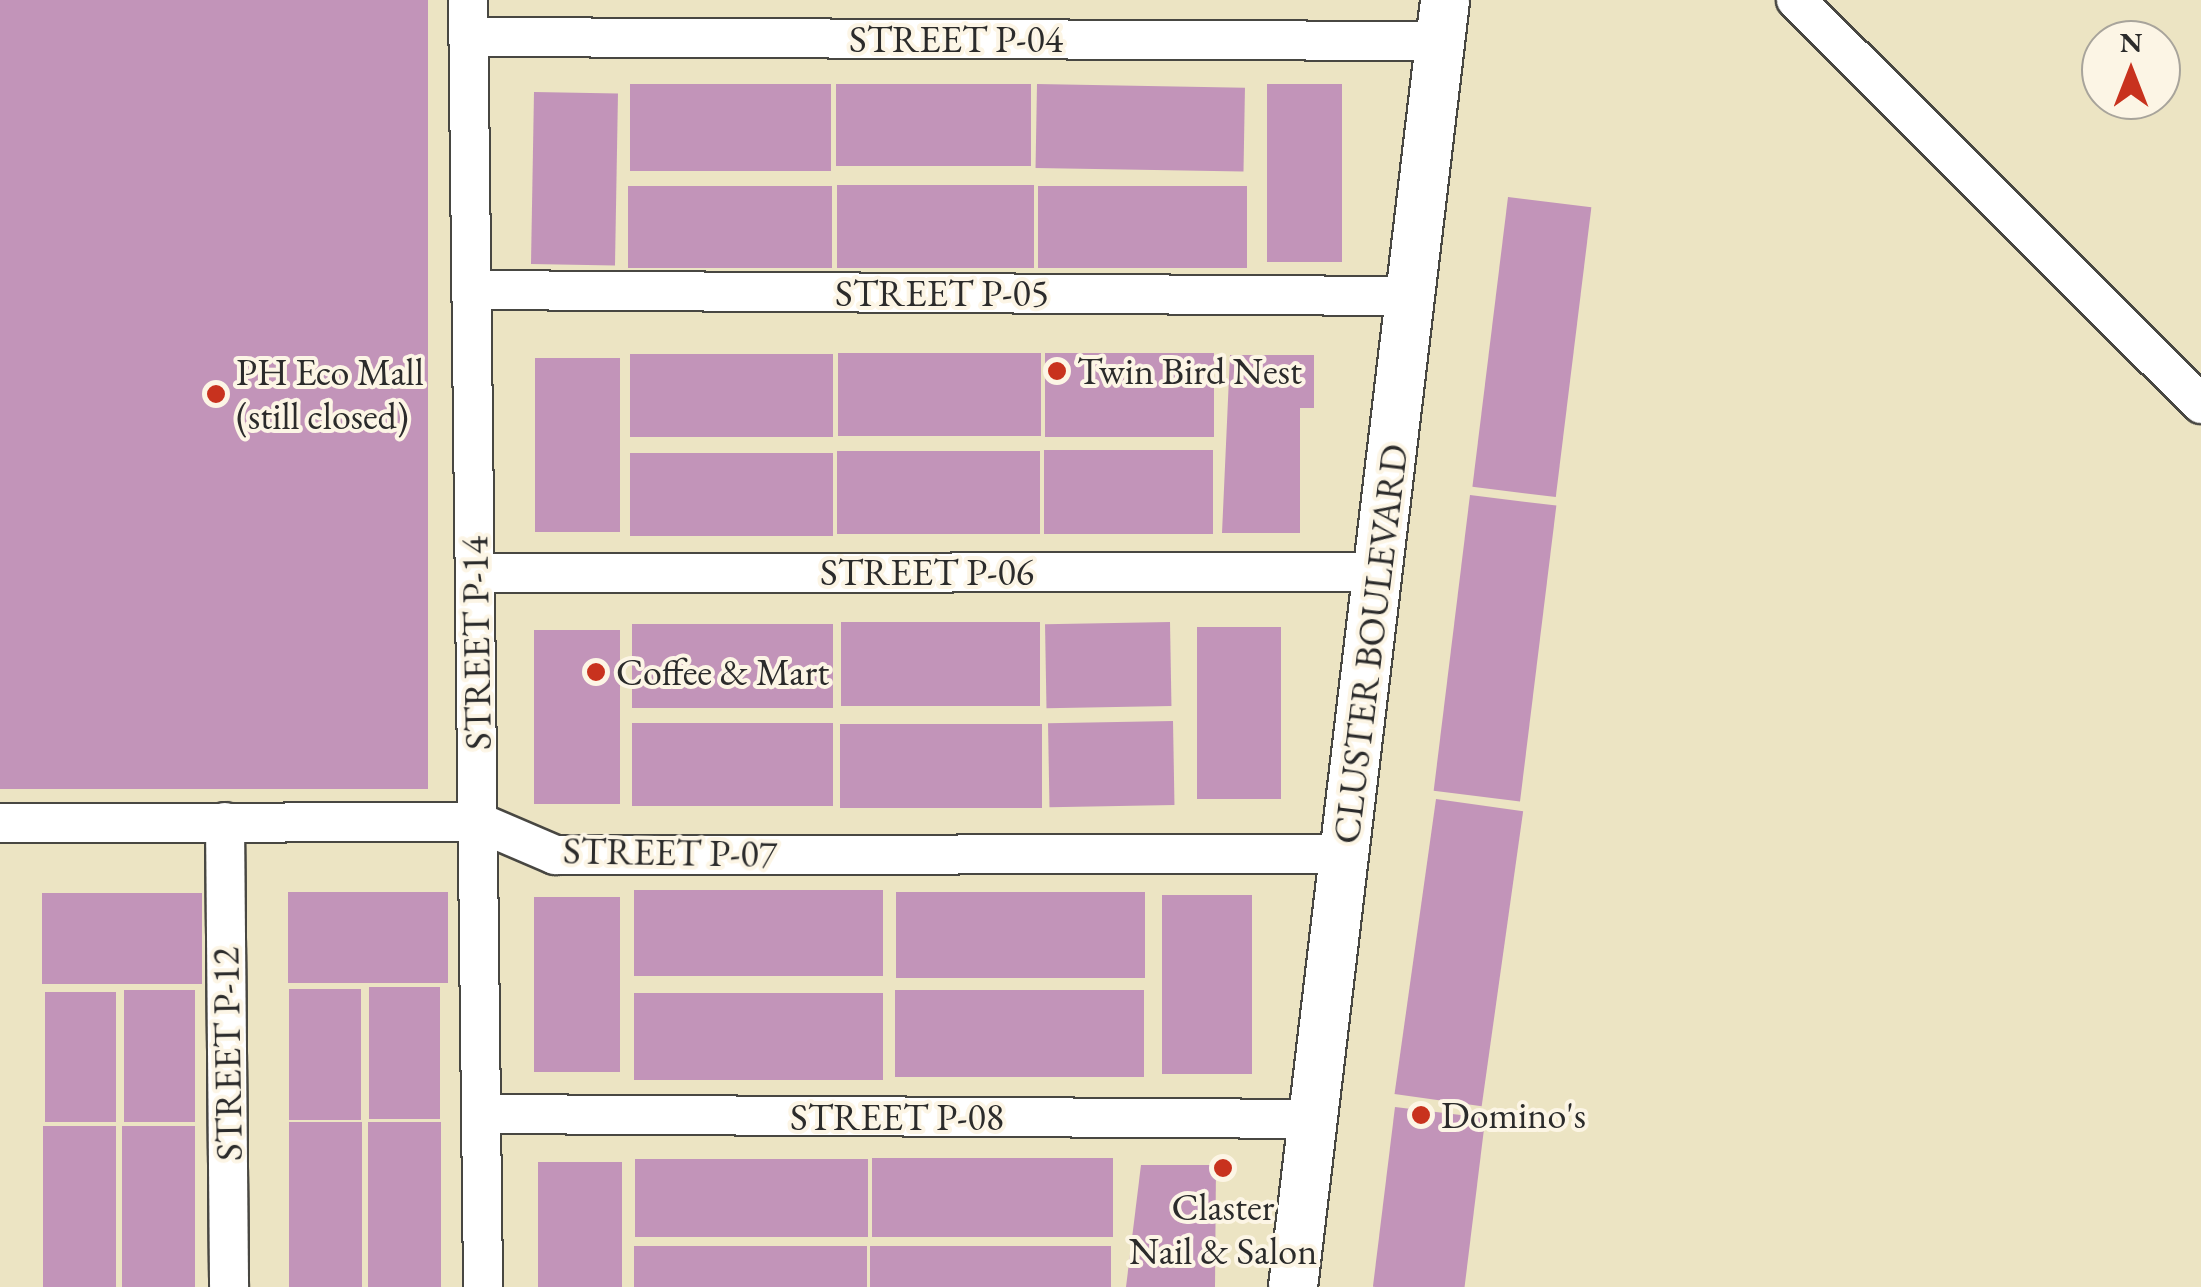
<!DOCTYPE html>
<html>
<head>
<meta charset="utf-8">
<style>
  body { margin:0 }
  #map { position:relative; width:2201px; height:1287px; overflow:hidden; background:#ece4c3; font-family:"EB Garamond",serif }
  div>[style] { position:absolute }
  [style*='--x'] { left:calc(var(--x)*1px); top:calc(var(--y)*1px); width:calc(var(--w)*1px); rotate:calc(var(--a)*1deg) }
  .building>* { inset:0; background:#c294b9; transform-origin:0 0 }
  .roads { filter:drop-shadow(2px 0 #484742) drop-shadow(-2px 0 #484742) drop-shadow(0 2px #484742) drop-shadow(0 -2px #484742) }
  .minor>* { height:38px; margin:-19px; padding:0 19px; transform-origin:19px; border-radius:19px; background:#fff }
  .tertiary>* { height:48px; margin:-24px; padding:0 24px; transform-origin:24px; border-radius:24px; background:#fff }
  .dots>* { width:28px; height:28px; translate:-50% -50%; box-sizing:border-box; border:5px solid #fcf5e5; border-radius:50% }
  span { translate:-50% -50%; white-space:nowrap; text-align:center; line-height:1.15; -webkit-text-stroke:8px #fcf5e5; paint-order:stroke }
  .street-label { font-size:38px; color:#2b2b2b }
  .poi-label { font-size:38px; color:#2b2b2b }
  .left { translate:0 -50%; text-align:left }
  .north { position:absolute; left:2081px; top:20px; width:100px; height:100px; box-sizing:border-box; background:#fcf5e5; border:2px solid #a8a49b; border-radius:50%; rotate:0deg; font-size:28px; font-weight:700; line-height:40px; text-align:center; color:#2b2b2b }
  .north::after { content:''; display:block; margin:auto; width:35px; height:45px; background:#c8321e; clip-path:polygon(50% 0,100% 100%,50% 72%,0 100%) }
</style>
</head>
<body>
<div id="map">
  <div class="building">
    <i style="left:0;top:0;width:428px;height:789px"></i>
    <i style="left:831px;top:84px;width:87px;height:201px;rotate:90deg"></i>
    <i style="left:836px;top:84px;width:195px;height:82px"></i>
    <i style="left:1037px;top:84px;width:208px;height:84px;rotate:1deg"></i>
    <i style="left:1267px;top:84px;width:75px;height:178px"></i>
    <i style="left:534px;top:92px;width:84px;height:172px;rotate:1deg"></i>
    <i style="left:1034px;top:185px;width:83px;height:197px;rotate:90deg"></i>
    <i style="left:628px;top:186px;width:204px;height:82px"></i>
    <i style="left:1038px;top:186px;width:209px;height:82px"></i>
    <i style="left:1508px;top:197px;width:84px;height:292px;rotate:7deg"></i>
    <i style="left:1041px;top:353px;width:83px;height:203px;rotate:90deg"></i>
    <i style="left:1045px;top:353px;width:169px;height:84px"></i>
    <i style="left:630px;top:354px;width:203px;height:83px"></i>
    <i style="clip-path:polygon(1230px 355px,1314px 355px,1314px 408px,1300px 408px,1300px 533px,1222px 533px)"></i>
    <i style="left:535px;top:358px;width:85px;height:174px"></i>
    <i style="left:1044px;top:450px;width:169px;height:84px"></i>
    <i style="left:1040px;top:451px;width:83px;height:203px;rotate:90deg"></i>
    <i style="left:630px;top:453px;width:203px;height:83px"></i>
    <i style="left:1470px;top:495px;width:87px;height:298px;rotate:7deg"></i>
    <i style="left:841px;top:622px;width:199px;height:84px"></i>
    <i style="left:1170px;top:622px;width:84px;height:125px;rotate:89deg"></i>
    <i style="left:632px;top:624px;width:201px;height:84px"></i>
    <i style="left:1197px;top:627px;width:84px;height:172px"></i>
    <i style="left:620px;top:630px;width:174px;height:86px;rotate:90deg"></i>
    <i style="left:1173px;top:721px;width:84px;height:125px;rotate:89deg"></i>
    <i style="left:632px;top:723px;width:201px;height:83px"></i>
    <i style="left:840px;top:724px;width:202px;height:84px"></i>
    <i style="left:1436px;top:799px;width:88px;height:298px;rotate:8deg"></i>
    <i style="left:634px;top:890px;width:249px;height:86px"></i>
    <i style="left:288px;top:892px;width:160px;height:91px"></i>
    <i style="left:896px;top:892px;width:249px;height:86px"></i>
    <i style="left:202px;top:893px;width:91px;height:160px;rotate:90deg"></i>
    <i style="left:1162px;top:895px;width:90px;height:179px"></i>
    <i style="left:534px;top:897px;width:86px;height:175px"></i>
    <i style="left:369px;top:987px;width:71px;height:132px"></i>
    <i style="left:289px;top:989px;width:72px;height:131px"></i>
    <i style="left:124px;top:990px;width:71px;height:132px"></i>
    <i style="left:895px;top:990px;width:249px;height:87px"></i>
    <i style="left:45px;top:992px;width:71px;height:130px"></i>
    <i style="left:634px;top:993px;width:249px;height:87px"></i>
    <i style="left:1395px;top:1107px;width:91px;height:181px;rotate:7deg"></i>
    <i style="left:362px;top:1122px;width:165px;height:73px;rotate:90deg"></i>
    <i style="left:441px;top:1122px;width:165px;height:73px;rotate:90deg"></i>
    <i style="left:43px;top:1126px;width:73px;height:161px"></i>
    <i style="left:122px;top:1126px;width:73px;height:161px"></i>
    <i style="left:872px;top:1158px;width:241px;height:79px"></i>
    <i style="left:635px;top:1159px;width:233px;height:78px"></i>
    <i style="left:538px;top:1162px;width:84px;height:125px"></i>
    <i style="clip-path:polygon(1141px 1165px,1216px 1165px,1215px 1287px,1126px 1287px)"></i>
    <i style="left:867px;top:1246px;width:41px;height:233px;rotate:90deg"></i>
    <i style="left:870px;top:1246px;width:241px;height:41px"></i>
  </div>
  <div class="roads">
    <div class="minor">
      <i style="--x:468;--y:0;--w:1287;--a:89.33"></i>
      <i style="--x:1796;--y:0;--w:572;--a:44.93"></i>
      <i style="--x:468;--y:37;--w:975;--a:0.24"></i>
      <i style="--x:471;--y:290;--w:941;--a:0.37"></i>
      <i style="--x:475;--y:573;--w:904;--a:-0.06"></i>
      <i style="--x:225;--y:822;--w:465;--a:89.5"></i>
      <i style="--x:0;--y:823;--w:478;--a:-0.1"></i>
      <i style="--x:478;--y:822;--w:84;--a:23.2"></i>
      <i style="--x:555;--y:855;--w:790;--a:-0.07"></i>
      <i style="--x:481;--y:1114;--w:832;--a:0.34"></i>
    </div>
    <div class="tertiary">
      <i style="--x:1293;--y:1287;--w:1296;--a:-83.26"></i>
    </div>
  </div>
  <div class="dots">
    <i style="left:1057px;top:371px;background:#c8321e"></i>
    <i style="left:216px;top:394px;background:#c8321e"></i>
    <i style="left:596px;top:672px;background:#c8321e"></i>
    <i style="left:1421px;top:1115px;background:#c8321e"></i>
    <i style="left:1223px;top:1168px;background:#c8321e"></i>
  </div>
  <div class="street-label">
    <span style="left:956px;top:39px">STREET P-04</span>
    <span style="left:942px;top:293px">STREET P-05</span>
    <span style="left:927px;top:572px">STREET P-06</span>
    <span style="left:476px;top:643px;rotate:-91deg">STREET P-14</span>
    <span style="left:1370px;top:644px;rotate:-83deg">CLUSTER BOULEVARD</span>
    <span style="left:670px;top:852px;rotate:1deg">STREET P-07</span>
    <span style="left:227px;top:1054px;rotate:-91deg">STREET P-12</span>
    <span style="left:897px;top:1117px">STREET P-08</span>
  </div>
  <div class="poi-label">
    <span class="left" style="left:1077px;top:371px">Twin Bird Nest</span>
    <span class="left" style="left:236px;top:394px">PH Eco Mall<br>(still closed)</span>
    <span class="left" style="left:616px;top:672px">Coffee &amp; Mart</span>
    <span class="left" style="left:1441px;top:1115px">Domino's</span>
    <span style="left:1223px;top:1229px">Claster<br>Nail &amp; Salon</span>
  </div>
  <div class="north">N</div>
</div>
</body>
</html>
